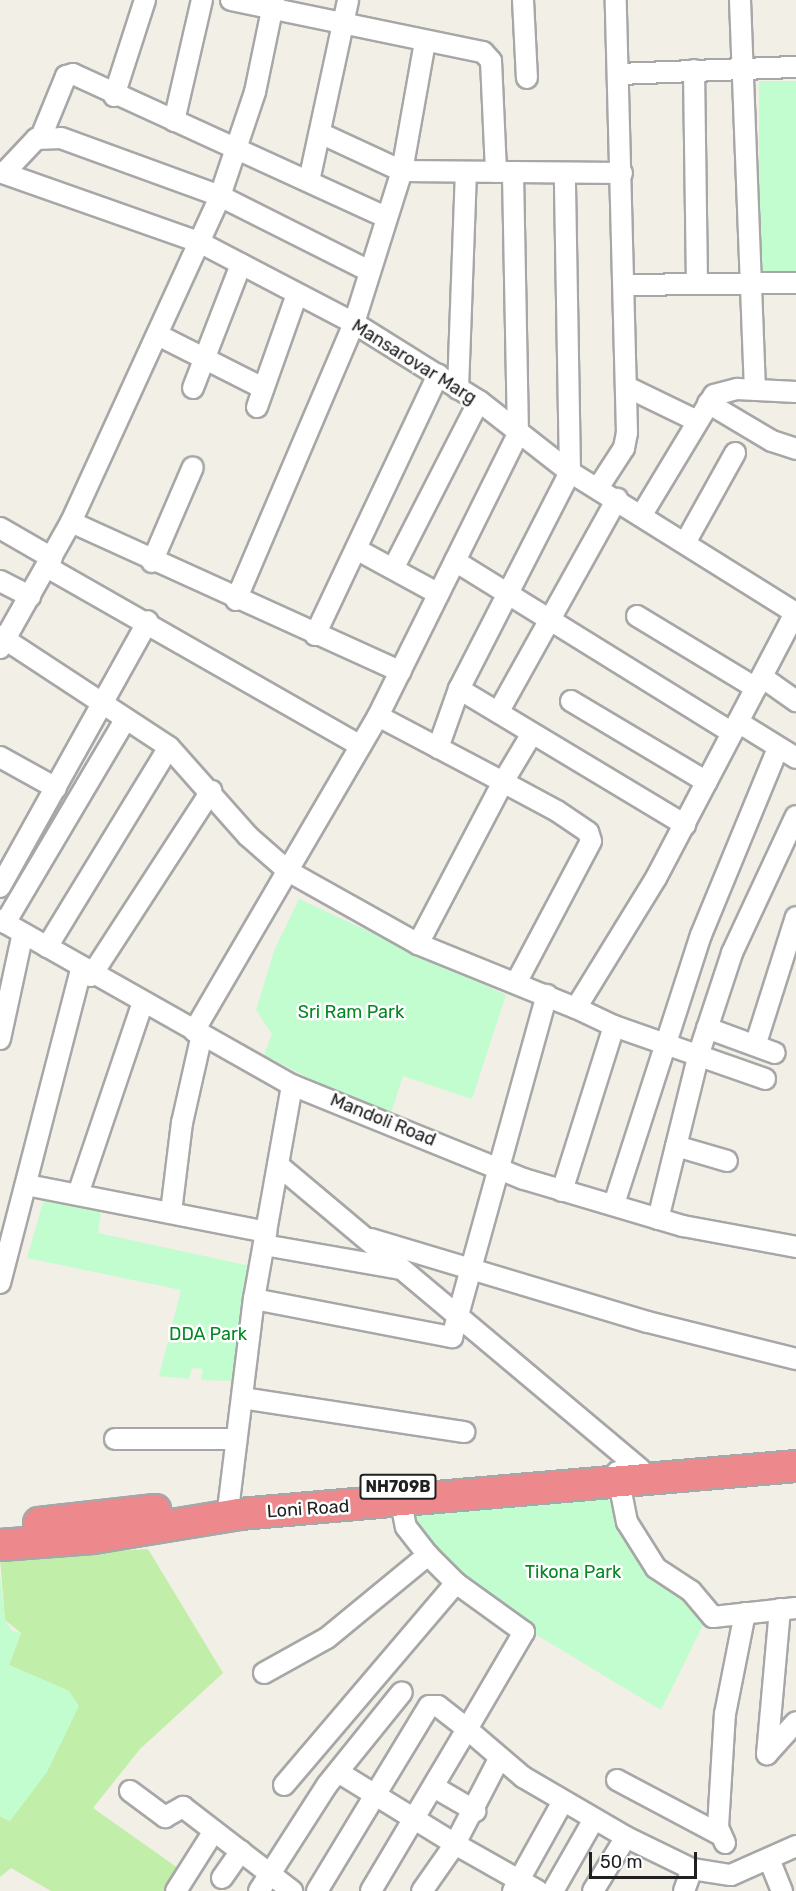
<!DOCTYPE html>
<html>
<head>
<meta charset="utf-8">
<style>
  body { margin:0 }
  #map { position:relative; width:796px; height:1891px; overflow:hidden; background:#f1efe6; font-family:Rubik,sans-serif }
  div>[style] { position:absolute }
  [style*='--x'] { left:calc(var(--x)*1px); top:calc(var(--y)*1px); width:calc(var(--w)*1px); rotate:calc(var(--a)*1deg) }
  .grass>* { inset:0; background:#c1eea9 }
  .park>* { inset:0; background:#c1fdcf; transform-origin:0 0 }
  .roads { filter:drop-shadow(2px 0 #a7a7a7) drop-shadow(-2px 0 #a7a7a7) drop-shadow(0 2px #a7a7a7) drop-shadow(0 -2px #a7a7a7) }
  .minor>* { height:20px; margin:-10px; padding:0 10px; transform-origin:10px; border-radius:10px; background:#fff }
  .highway>* { height:30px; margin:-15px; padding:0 15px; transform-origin:15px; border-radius:15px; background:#ed898d }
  span { translate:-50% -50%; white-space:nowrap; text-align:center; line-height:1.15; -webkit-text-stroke:5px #fff; paint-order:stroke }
  .shield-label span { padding:2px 4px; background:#fff; border:2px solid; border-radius:4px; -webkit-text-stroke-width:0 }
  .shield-label { font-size:16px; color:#202020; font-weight:700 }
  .street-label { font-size:18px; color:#202020 }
  .park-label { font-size:18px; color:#048823 }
  .scale { position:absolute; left:589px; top:1852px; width:108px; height:27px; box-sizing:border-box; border:3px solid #202020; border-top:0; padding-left:8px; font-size:18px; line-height:21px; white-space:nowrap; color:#202020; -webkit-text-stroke:4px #fff; paint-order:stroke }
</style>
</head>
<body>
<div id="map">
  <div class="grass">
    <i style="clip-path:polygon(148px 1549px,223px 1673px,140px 1749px,93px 1808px,185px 1873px,174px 1891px,51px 1891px,11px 1868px,0 1877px,0 1816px,10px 1821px,69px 1691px,9px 1665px,21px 1633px,5px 1620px,0 1558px)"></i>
  </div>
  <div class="park">
    <i style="left:796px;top:81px;width:193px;height:37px;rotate:90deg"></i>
    <i style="clip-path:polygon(299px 899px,506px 995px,472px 1099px,403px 1076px,389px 1119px,264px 1055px,272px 1034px,256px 1010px,274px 951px)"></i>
    <i style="clip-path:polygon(46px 1192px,102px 1205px,98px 1233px,255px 1267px,236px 1381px,201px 1380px,203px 1369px,192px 1368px,189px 1379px,159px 1376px,181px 1290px,27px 1258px)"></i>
    <i style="clip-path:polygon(614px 1499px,707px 1617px,661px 1710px,512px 1620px,414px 1537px,416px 1512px)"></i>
    <i style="clip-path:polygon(0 1575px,5px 1620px,12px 1631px,21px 1633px,9px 1665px,69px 1691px,79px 1706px,47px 1772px,10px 1821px,0 1815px)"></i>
  </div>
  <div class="roads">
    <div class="minor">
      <i style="--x:231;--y:0;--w:257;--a:11.7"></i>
      <i style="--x:483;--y:52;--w:12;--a:48"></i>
      <i style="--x:491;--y:61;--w:111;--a:87.4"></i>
      <i style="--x:523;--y:0;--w:78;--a:87.1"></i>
      <i style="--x:740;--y:0;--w:390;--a:87.8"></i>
      <i style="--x:694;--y:70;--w:214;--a:89.2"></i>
      <i style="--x:619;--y:74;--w:177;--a:-2.3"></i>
      <i style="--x:114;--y:96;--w:101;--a:-72.1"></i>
      <i style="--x:174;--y:121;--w:124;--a:-77"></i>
      <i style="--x:320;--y:133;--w:90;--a:24.9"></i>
      <i style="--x:402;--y:171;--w:220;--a:0.5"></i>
      <i style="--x:41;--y:137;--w:66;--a:-67.7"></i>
      <i style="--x:66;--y:76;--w:7;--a:-16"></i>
      <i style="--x:73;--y:74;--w:344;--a:24.6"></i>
      <i style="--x:0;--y:172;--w:211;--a:19.4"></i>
      <i style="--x:199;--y:242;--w:175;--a:27.6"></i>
      <i style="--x:354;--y:323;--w:147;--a:32"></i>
      <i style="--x:479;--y:401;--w:115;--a:38"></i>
      <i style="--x:570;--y:472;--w:266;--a:32"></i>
      <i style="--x:4;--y:173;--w:47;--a:-46.7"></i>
      <i style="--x:36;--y:139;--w:25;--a:-2"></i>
      <i style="--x:61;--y:138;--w:169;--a:20"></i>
      <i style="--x:220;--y:196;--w:167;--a:26.7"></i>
      <i style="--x:309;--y:181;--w:185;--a:-77.8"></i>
      <i style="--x:625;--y:285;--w:171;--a:-0.7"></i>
      <i style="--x:158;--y:335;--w:118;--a:26.8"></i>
      <i style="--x:627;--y:387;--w:78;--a:25.9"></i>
      <i style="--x:193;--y:388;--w:133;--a:-68.8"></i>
      <i style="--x:458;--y:389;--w:217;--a:-87.9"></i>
      <i style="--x:708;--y:403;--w:74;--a:30.7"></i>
      <i style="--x:772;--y:441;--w:25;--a:18"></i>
      <i style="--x:257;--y:407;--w:120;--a:-70.5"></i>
      <i style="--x:598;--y:488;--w:48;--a:-57"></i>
      <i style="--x:624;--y:448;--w:15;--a:-79"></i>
      <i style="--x:627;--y:433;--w:433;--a:-91.5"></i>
      <i style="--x:641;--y:516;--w:141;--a:-58.9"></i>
      <i style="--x:714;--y:395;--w:24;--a:-15"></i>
      <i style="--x:737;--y:389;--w:59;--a:2.9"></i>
      <i style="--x:71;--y:522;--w:362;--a:24.4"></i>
      <i style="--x:0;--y:528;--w:60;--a:30"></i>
      <i style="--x:685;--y:543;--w:103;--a:-60.9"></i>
      <i style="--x:356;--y:549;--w:94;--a:28.5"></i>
      <i style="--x:455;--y:561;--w:326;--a:31.8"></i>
      <i style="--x:152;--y:562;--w:103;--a:-66.7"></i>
      <i style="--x:47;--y:567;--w:361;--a:29.7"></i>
      <i style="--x:394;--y:567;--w:186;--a:-62.9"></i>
      <i style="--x:0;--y:581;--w:34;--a:27"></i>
      <i style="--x:236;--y:600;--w:301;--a:-66.9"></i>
      <i style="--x:354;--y:323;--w:159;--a:-72.5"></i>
      <i style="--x:402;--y:171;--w:131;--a:-79.9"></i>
      <i style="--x:637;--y:616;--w:139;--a:31.2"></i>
      <i style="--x:315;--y:635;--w:288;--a:-64.7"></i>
      <i style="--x:0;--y:636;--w:202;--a:33.3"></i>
      <i style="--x:169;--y:747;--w:119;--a:48.4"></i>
      <i style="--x:248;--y:836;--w:53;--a:41.2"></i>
      <i style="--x:288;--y:871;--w:149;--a:29.3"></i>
      <i style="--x:418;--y:944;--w:170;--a:22.1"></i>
      <i style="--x:0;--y:648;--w:145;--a:-60.6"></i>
      <i style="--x:71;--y:522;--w:358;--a:-65.4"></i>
      <i style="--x:220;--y:196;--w:110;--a:-71.4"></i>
      <i style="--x:255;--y:92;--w:94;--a:-78.3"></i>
      <i style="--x:762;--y:677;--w:42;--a:35.2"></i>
      <i style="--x:459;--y:689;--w:264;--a:31"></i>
      <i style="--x:571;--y:701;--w:158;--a:30.8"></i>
      <i style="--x:499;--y:711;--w:243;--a:-60.9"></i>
      <i style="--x:378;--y:716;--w:141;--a:27.8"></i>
      <i style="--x:503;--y:782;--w:183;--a:117.7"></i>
      <i style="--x:738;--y:722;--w:68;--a:31.8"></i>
      <i style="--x:438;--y:748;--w:63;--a:-70.4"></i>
      <i style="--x:459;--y:689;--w:244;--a:-62.9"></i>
      <i style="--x:570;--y:472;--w:299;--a:-91"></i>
      <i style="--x:0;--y:757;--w:64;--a:29"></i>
      <i style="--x:0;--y:887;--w:304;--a:-60.9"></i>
      <i style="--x:0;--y:920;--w:335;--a:29.5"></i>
      <i style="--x:292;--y:1085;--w:250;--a:22.1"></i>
      <i style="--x:524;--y:1179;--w:166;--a:16.5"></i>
      <i style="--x:683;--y:1226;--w:115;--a:10.5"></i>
      <i style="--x:5;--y:923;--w:236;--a:-59.4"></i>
      <i style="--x:47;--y:947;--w:234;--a:-58.6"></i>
      <i style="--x:91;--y:976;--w:221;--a:-57"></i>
      <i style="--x:517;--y:981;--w:158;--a:-62.1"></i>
      <i style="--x:591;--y:841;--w:9;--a:-108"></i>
      <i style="--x:588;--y:832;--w:37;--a:-146"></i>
      <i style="--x:557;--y:811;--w:61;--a:-151.8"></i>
      <i style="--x:503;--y:782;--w:55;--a:-59.2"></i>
      <i style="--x:614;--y:1026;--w:160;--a:19.3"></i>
      <i style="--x:707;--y:1028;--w:72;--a:20.2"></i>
      <i style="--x:194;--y:1031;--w:365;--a:-59.7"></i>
      <i style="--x:378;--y:716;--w:315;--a:-63.6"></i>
      <i style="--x:518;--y:434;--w:262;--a:-91.1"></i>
      <i style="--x:0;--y:1039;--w:108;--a:-77.8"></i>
      <i style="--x:756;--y:1043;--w:132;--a:-72.4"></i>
      <i style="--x:676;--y:1146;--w:53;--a:16.4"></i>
      <i style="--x:278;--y:1165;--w:473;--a:40"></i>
      <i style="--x:27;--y:1185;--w:244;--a:11.1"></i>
      <i style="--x:562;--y:1191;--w:173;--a:-72.5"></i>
      <i style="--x:614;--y:1026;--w:42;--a:-154.7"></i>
      <i style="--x:576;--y:1008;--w:153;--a:-58.4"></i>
      <i style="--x:656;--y:878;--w:301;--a:-62.3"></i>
      <i style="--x:78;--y:1194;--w:203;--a:-71.3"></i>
      <i style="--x:614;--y:1204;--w:283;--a:-72.1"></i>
      <i style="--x:701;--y:935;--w:202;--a:-67.6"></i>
      <i style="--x:171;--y:1212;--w:90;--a:-83"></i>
      <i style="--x:182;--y:1123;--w:91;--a:-77.3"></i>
      <i style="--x:658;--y:1219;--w:171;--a:-76.1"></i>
      <i style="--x:699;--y:1053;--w:105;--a:-71.7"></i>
      <i style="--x:732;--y:953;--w:151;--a:-65"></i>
      <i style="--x:371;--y:1239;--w:289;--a:16.7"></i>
      <i style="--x:648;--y:1322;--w:153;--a:14"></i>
      <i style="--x:264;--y:1245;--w:140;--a:9.9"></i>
      <i style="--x:0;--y:1283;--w:323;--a:-75.5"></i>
      <i style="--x:254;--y:1299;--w:202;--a:10.9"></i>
      <i style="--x:452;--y:1337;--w:355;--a:-74.5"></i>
      <i style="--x:242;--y:1398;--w:225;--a:8.7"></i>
      <i style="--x:115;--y:1439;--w:121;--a:0"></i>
      <i style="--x:617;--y:1472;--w:51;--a:78.7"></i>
      <i style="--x:627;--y:1522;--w:54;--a:57.8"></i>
      <i style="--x:656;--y:1568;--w:42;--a:33.3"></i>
      <i style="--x:691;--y:1591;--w:34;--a:50"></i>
      <i style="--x:713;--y:1617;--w:83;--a:-6.2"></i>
      <i style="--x:401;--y:1502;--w:25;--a:79"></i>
      <i style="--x:406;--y:1527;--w:36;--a:52"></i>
      <i style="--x:428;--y:1555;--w:40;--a:45"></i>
      <i style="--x:456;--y:1583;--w:84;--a:35.8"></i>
      <i style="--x:524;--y:1632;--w:113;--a:120.4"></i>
      <i style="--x:467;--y:1729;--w:74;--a:40.6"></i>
      <i style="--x:523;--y:1777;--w:119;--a:30.2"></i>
      <i style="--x:227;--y:1518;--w:221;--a:-83"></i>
      <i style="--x:254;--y:1299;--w:217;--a:-79.9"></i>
      <i style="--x:780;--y:1609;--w:146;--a:95.1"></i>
      <i style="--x:767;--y:1754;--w:43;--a:-47.8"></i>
      <i style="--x:264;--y:1673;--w:72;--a:-29.1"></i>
      <i style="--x:327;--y:1638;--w:131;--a:-39.4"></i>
      <i style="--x:499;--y:1759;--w:96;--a:117.4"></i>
      <i style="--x:455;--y:1844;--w:95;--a:29.5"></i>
      <i style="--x:338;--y:1772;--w:137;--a:31.6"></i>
      <i style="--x:455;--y:1844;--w:57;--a:125.1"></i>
      <i style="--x:617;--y:1780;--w:115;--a:27.9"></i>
      <i style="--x:284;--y:1785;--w:265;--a:-49.6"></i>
      <i style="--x:434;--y:1787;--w:48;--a:30.3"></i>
      <i style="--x:130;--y:1791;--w:44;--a:36.6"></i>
      <i style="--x:165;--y:1817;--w:21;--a:-29"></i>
      <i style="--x:183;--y:1807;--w:138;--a:37.6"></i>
      <i style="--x:725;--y:1843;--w:17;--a:-114"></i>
      <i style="--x:718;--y:1827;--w:113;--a:-86.5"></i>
      <i style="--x:725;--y:1714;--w:103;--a:-78.8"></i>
      <i style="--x:769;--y:1859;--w:35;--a:68"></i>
      <i style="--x:222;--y:1878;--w:33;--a:-55"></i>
      <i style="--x:176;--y:1891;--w:71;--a:-57.7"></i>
      <i style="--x:259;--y:1891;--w:126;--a:-57.3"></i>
      <i style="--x:327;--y:1785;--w:119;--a:-51.1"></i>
      <i style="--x:317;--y:1891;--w:216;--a:-58.8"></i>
      <i style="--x:429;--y:1706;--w:9;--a:0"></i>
      <i style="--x:438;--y:1706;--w:37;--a:38"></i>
      <i style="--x:467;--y:1729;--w:188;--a:120.7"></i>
      <i style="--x:513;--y:1891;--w:103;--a:-60.9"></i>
      <i style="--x:553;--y:1891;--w:83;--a:-60.3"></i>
      <i style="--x:593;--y:1891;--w:63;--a:-58.6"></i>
      <i style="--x:626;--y:1837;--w:73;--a:25.9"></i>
      <i style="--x:692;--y:1869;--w:39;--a:9"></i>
      <i style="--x:731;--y:1875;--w:71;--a:-24"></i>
      <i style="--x:684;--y:1891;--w:23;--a:-70"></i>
    </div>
    <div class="highway">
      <i style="--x:39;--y:1523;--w:117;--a:-6.4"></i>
      <i style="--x:0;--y:1545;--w:93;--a:-4.3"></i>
      <i style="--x:93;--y:1538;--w:149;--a:-9.3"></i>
      <i style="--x:240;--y:1514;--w:558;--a:-4.93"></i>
    </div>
  </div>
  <div class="shield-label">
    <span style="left:398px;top:1487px">NH709B</span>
  </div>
  <div class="street-label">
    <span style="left:414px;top:362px;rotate:32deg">Mansarovar Marg</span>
    <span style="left:383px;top:1120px;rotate:22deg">Mandoli Road</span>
    <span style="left:308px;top:1509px;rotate:-4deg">Loni Road</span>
  </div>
  <div class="park-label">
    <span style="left:351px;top:1012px">Sri Ram Park</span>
    <span style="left:208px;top:1334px">DDA Park</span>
    <span style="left:573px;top:1572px">Tikona Park</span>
  </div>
  <div class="scale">50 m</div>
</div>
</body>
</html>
